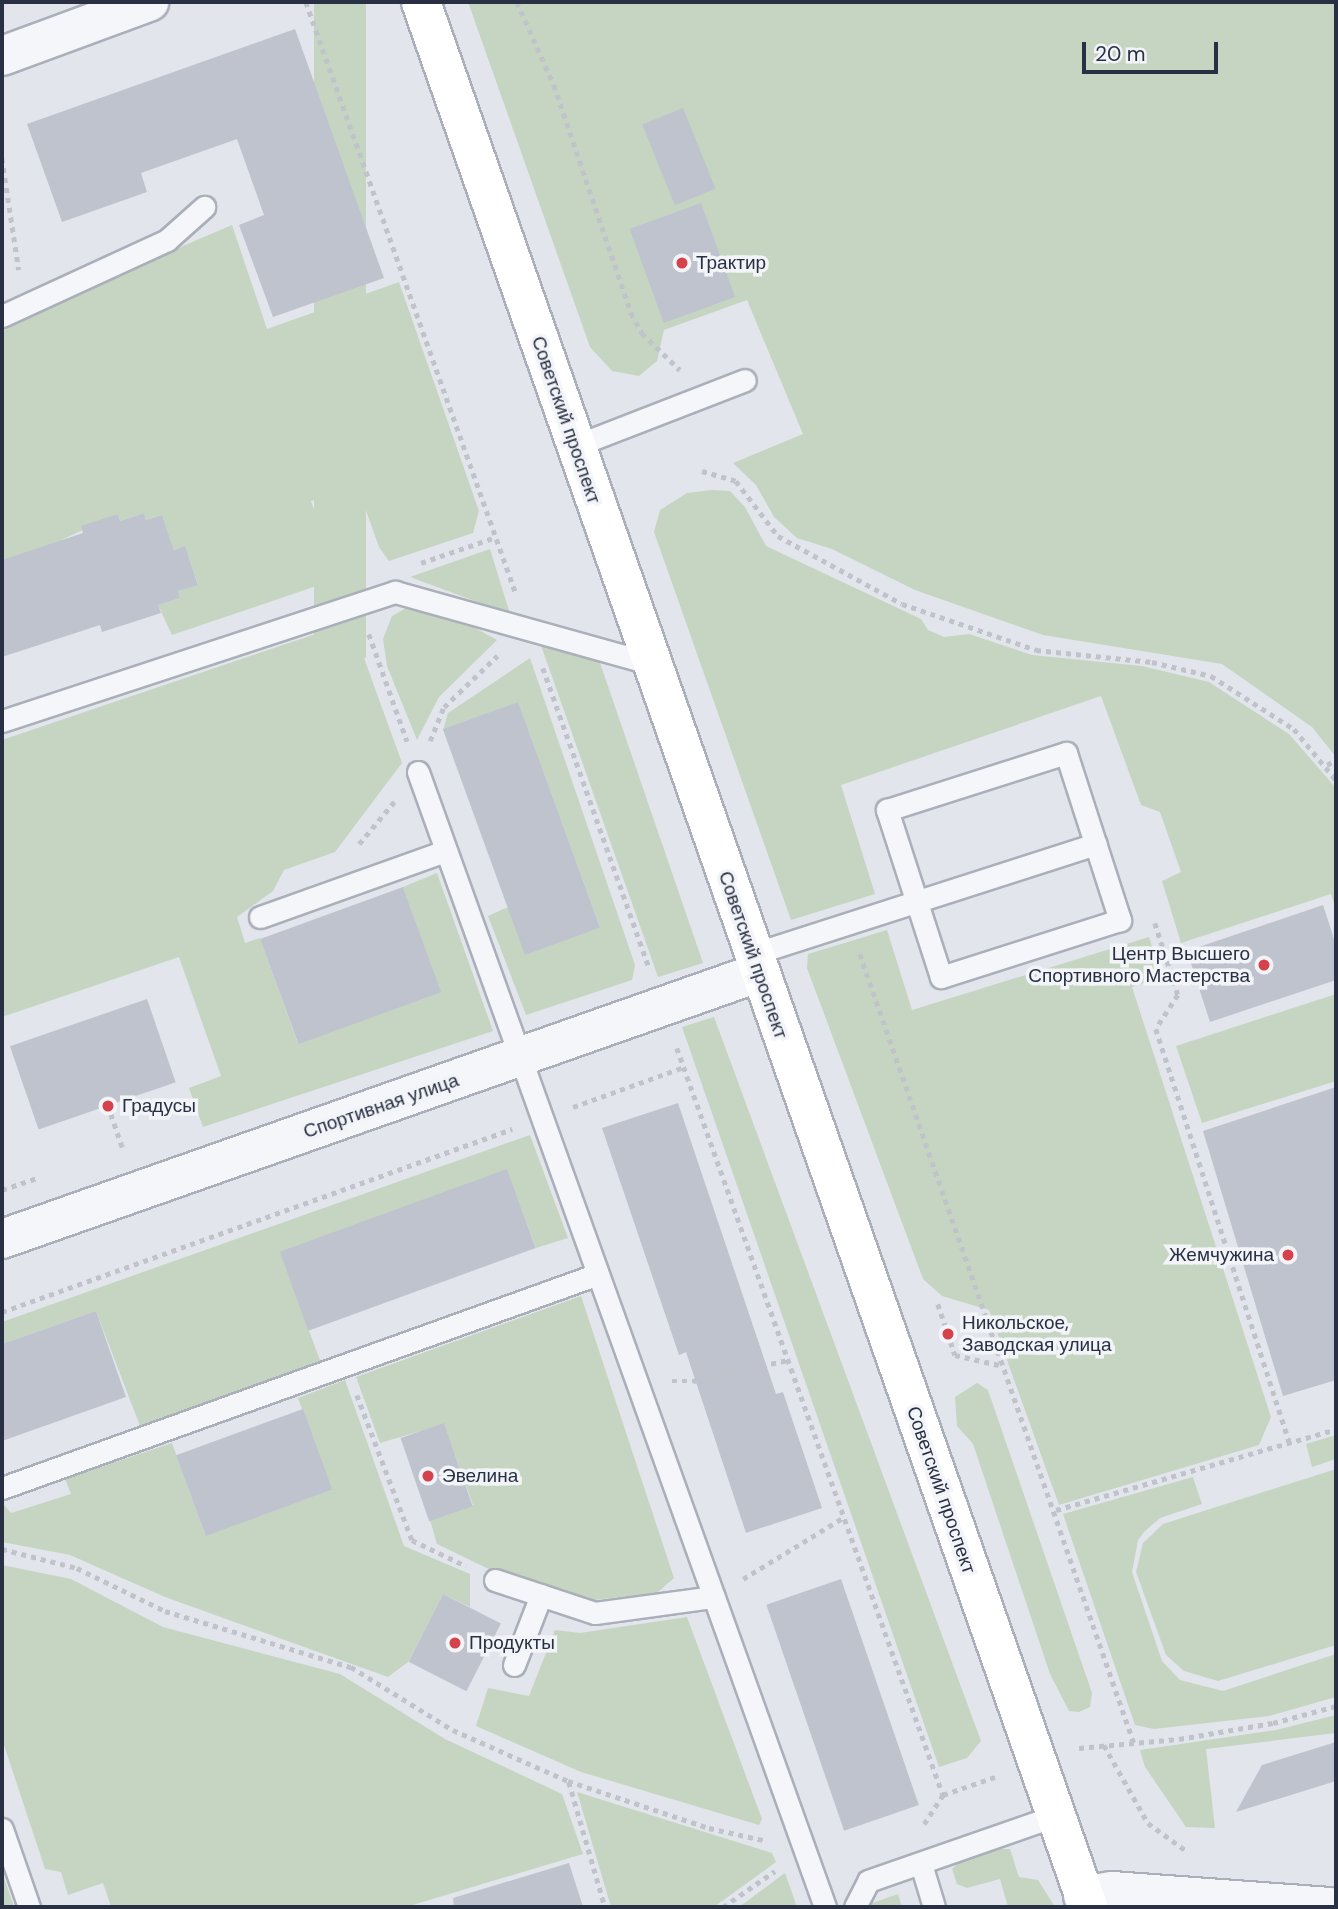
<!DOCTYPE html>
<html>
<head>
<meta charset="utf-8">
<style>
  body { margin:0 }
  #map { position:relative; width:1338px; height:1909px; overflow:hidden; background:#e2e5eb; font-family:"DM Sans",sans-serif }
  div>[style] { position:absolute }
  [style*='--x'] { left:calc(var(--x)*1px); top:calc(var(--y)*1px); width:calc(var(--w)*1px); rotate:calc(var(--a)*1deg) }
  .green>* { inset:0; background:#c6d5c2; transform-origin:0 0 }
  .building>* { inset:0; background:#bfc3ce; transform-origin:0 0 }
  .path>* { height:4.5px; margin-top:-2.25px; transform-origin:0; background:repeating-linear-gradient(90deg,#c0c3ca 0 5px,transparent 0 10px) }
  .roads { filter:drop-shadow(2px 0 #aaafb9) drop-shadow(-2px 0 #aaafb9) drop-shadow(0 2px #aaafb9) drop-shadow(0 -2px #aaafb9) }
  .lane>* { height:21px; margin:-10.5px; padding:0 10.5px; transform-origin:10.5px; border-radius:10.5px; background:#f5f6f9 }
  .street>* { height:38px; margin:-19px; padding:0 19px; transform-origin:19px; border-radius:19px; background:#f5f6f9 }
  .secondary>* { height:38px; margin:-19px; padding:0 19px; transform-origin:19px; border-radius:19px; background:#fff }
  .dots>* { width:19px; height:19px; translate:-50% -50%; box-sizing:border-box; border:4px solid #f2f4f8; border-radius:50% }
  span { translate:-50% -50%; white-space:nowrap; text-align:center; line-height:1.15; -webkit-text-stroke:7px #f2f4f8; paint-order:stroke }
  .poi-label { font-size:19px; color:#293044 }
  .left { translate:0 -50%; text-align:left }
  .right { translate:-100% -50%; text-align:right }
  .street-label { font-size:19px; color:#293044 }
  .frame { position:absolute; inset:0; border:4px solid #293044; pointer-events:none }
  .scale { position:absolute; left:1082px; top:42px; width:136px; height:32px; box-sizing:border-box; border:4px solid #293044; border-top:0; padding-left:9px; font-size:21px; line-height:24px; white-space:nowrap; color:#293044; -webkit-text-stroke:5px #f2f4f8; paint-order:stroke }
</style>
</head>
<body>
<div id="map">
  <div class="green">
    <i style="left:314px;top:2px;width:52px;height:656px"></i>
    <i style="clip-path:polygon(468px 2px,1336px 2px,1336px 757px,1312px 727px,1222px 664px,1043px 635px,915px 590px,832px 549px,797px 538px,774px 517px,756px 485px,733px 463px,803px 434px,747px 300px,664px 330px,657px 361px,639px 376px,612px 371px,590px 347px)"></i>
    <i style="clip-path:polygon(232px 225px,267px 329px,399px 282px,479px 511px,473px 533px,389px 561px,379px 547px,357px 485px,311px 501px,336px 572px,328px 582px,172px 635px,158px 605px,180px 598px,178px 591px,198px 584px,185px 547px,174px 550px,162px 515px,146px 520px,144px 513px,120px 521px,118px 514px,61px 540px,63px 547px,4px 566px,2px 331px,54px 301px)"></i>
    <i style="clip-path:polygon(712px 490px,730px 491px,745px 507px,766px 546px,921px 619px,928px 630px,944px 637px,969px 634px,1032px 655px,1142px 666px,1209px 682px,1289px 734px,1336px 788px,1336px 910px,1331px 894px,1181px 943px,1162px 881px,1181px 872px,1160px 812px,1141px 805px,1101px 696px,841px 785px,875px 894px,791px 920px,654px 532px,660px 510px,687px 493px)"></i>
    <i style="clip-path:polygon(490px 549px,510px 614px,410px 577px)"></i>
    <i style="clip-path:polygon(408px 607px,453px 616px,497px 640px,439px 697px,417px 740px,387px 666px,383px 639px,392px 616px)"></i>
    <i style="clip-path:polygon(351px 622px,402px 763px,335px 852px,284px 870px,273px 891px,237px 917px,245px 943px,260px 938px,298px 1044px,441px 992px,403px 887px,437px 873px,493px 1031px,203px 1127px,189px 1088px,221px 1076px,179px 957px,2px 1017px,2px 740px)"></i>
    <i style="clip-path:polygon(538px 637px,598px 657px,703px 963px,658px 977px)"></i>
    <i style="clip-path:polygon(530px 658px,635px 965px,632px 980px,526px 1015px,488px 916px,508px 907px,600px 927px,518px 703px,443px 730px,448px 713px)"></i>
    <i style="clip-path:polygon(887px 930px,912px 1010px,1149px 937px,1162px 977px,1132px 987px,1271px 1417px,1259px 1445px,1059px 1505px,989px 1310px,942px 1296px,923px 1279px,807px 968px,808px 954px)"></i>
    <i style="clip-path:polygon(1336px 994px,1336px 1081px,1202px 1123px,1176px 1046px)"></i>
    <i style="clip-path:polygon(714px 1017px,981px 1741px,967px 1758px,939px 1767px,682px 1027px)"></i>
    <i style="clip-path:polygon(530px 1135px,568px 1238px,536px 1248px,507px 1170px,280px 1252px,321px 1363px,140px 1426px,96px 1311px,2px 1344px,2px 1322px)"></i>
    <i style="clip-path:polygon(581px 1296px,674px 1578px,657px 1593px,585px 1601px,499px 1574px,437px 1544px,430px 1520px,473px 1505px,444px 1424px,380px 1443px,356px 1377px)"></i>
    <i style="clip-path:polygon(345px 1380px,404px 1546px,470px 1574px,470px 1607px,443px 1594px,408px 1662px,388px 1677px,165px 1597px,70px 1555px,2px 1542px,2px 1503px,11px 1513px,71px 1494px,65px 1479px,172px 1443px,205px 1535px,332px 1490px,298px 1398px)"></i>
    <i style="clip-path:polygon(977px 1383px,988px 1390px,1092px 1693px,1090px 1707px,1079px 1712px,1069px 1711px,1050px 1674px,973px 1444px,957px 1426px,955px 1397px)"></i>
    <i style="clip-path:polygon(1336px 1435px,1336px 1459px,1312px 1467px,1306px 1444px)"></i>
    <i style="clip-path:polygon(1336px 1469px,1336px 1645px,1218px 1681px,1184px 1671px,1166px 1655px,1136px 1572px,1143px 1543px,1163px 1524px)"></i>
    <i style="clip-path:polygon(1193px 1477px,1202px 1504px,1160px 1518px,1144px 1532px,1138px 1540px,1132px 1572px,1162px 1661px,1180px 1680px,1223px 1691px,1336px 1654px,1336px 1697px,1269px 1716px,1154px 1729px,1135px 1725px,1063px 1514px)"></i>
    <i style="clip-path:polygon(2px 1565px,71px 1579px,163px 1627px,340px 1674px,445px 1739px,562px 1794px,583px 1854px,406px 1907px,111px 1907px,103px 1883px,68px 1895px,61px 1872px,45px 1869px,2px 1739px)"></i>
    <i style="clip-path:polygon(687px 1617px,762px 1819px,759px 1825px,581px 1772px,476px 1726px,488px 1688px,529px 1696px,555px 1630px,580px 1633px)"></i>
    <i style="clip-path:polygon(1336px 1715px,1336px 1733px,1206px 1749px,1215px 1828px,1186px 1827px,1145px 1767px,1140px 1750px,1276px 1730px)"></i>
    <i style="clip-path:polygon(577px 1792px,772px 1853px,776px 1862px,714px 1907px,611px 1907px)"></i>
    <i style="clip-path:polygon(988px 1849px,1010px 1849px,1019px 1877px,1038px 1880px,1055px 1907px,1008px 1907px,1000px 1879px,967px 1888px,957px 1884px,952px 1869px,963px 1858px)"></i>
    <i style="clip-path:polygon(2px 1872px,14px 1907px,2px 1907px)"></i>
    <i style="clip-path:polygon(785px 1873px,797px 1907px,739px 1907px)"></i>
    <i style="clip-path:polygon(898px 1894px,902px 1907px,861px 1907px)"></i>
  </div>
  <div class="building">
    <i style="clip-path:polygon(295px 29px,384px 278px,273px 317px,239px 225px,264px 215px,237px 139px,141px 173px,147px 192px,62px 222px,27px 124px)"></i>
    <i style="left:683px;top:108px;width:87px;height:44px;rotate:68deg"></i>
    <i style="left:701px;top:203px;width:100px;height:76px;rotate:70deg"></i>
    <i style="clip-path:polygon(144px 513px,146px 520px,162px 515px,174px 550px,185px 546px,198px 585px,178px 591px,180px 598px,158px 605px,161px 613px,102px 632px,100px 625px,2px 657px,2px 560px,83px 533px,81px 526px,118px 514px,120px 521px)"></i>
    <i style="left:518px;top:702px;width:240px;height:80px;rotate:70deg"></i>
    <i style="left:403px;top:887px;width:112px;height:152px;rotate:70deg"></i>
    <i style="clip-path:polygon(1323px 905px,1336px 945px,1336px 980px,1210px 1022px,1187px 951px)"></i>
    <i style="left:147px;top:999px;width:88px;height:145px;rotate:71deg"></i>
    <i style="clip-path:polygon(1336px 1087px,1336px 1380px,1283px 1396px,1203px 1131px)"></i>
    <i style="clip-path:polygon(678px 1103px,776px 1394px,783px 1392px,822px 1508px,746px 1533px,686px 1352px,679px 1355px,602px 1128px)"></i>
    <i style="left:507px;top:1169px;width:84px;height:242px;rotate:70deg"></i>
    <i style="clip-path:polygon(96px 1311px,126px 1397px,2px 1441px,2px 1344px)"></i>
    <i style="left:303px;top:1409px;width:86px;height:135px;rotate:70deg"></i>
    <i style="left:444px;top:1423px;width:88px;height:46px;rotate:71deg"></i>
    <i style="left:841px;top:1579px;width:239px;height:79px;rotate:71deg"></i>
    <i style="left:443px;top:1594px;width:65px;height:76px;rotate:27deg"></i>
    <i style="clip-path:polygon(1336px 1742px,1336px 1781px,1236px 1812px,1262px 1765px)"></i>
    <i style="clip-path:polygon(569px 1863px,583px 1907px,454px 1907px,453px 1898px)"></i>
  </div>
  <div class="path">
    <i style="--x:306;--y:2;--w:625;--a:70.46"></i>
    <i style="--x:517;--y:2;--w:91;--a:66"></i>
    <i style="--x:554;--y:85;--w:241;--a:71.3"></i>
    <i style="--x:631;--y:313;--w:23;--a:61"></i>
    <i style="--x:642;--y:333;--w:53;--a:44.2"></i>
    <i style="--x:2;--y:158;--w:113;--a:81.4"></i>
    <i style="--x:702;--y:471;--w:35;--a:16"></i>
    <i style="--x:736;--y:481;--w:69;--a:52.6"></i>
    <i style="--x:778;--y:536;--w:141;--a:28.7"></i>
    <i style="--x:902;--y:604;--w:142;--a:18.9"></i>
    <i style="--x:1036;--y:650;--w:117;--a:5.9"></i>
    <i style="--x:1152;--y:662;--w:61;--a:13.3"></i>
    <i style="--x:1211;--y:676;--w:98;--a:32.6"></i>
    <i style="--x:1294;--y:729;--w:66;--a:50.5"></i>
    <i style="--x:421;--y:563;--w:79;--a:-19.1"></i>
    <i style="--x:369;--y:634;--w:114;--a:70.4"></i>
    <i style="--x:543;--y:668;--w:317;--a:70.5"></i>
    <i style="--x:430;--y:741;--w:37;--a:-68"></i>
    <i style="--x:444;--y:707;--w:74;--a:-43.9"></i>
    <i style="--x:1327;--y:765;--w:10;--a:-29"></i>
    <i style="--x:359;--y:844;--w:55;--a:-50.2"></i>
    <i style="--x:1155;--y:923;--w:76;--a:72.3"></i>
    <i style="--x:1178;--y:995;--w:40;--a:122.9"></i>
    <i style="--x:1156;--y:1029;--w:436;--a:72.1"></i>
    <i style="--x:860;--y:954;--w:835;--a:70.85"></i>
    <i style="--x:677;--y:1048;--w:793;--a:70.4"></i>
    <i style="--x:573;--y:1107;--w:118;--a:-19.8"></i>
    <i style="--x:111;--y:1114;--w:39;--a:71"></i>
    <i style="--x:2;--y:1190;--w:36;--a:-19"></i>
    <i style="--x:938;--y:1304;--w:54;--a:71.6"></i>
    <i style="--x:955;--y:1355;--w:45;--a:12.8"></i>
    <i style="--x:2;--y:1312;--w:542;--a:-19.74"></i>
    <i style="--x:672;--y:1381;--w:21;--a:0"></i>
    <i style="--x:693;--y:1381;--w:97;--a:-12.5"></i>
    <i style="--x:357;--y:1395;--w:155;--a:69.2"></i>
    <i style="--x:412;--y:1540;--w:60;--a:25.7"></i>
    <i style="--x:1056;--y:1510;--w:291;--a:-16.1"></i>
    <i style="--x:2;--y:1549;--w:77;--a:14.2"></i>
    <i style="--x:77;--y:1568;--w:98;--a:26"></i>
    <i style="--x:165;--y:1611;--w:194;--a:16.8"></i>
    <i style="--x:351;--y:1667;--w:120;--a:31.7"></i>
    <i style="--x:453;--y:1730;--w:126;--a:23.9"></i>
    <i style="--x:568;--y:1781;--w:149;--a:18.4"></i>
    <i style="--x:709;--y:1828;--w:59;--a:12.6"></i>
    <i style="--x:743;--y:1579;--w:119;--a:-31.5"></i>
    <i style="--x:1104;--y:1745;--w:90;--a:60.6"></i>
    <i style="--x:1148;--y:1823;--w:49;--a:35.9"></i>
    <i style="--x:1079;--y:1748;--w:100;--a:-5.1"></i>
    <i style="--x:1179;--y:1739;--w:95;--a:-9.7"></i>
    <i style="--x:1273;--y:1723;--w:65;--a:-15.1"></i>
    <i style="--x:569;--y:1782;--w:130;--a:73.9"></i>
    <i style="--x:924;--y:1824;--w:35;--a:-57"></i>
    <i style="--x:943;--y:1795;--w:58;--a:-19.1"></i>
    <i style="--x:723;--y:1907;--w:63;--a:-34.7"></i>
  </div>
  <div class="roads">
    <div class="lane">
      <i style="--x:2;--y:316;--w:182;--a:-24.7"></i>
      <i style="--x:167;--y:240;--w:50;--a:-41.7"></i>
      <i style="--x:575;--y:446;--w:182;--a:-21.2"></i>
      <i style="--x:2;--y:721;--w:414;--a:-18.2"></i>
      <i style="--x:395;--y:592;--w:265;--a:15.6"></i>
      <i style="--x:1066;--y:753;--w:176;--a:72.1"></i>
      <i style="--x:1120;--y:920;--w:188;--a:162.3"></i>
      <i style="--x:941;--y:977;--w:176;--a:-107.9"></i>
      <i style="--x:887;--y:810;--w:188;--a:-17.7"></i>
      <i style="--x:418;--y:772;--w:1206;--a:70.27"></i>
      <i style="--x:260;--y:917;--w:196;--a:-19.6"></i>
      <i style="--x:753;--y:954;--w:360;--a:-17.8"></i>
      <i style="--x:2;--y:1488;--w:633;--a:-19.75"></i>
      <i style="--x:495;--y:1580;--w:105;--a:18.3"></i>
      <i style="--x:595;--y:1613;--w:120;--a:-7.7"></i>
      <i style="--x:514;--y:1665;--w:75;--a:-68.9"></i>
      <i style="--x:2;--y:1829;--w:83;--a:70.9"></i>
      <i style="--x:921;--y:1864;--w:45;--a:73.2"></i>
      <i style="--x:855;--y:1907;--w:29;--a:-63"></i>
      <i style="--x:868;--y:1881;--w:198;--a:-19.2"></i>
    </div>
    <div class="street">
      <i style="--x:2;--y:56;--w:157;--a:-20.2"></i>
      <i style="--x:2;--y:1239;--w:804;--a:-19.4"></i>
      <i style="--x:1083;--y:1896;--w:29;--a:-10"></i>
      <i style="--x:1112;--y:1891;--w:218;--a:4.2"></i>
    </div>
    <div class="secondary">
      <i style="--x:421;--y:2;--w:2018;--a:70.7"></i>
    </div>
  </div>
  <div class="dots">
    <i style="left:682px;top:263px;background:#d5424b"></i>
    <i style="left:1264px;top:965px;background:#d5424b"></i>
    <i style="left:108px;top:1106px;background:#d5424b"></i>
    <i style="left:1288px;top:1255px;background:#d5424b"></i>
    <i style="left:948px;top:1334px;background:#d5424b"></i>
    <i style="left:428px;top:1476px;background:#d5424b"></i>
    <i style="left:455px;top:1643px;background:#d5424b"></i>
  </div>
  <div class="poi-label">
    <span class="left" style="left:696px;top:263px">Трактир</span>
    <span class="right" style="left:1250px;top:965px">Центр Высшего<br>Спортивного Мастерства</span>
    <span class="left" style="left:122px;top:1106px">Градусы</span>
    <span class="right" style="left:1274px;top:1255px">Жемчужина</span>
    <span class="left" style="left:962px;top:1334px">Никольское,<br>Заводская улица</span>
    <span class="left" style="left:442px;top:1476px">Эвелина</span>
    <span class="left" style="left:469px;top:1643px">Продукты</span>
  </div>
  <div class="street-label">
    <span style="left:566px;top:420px;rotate:71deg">Советский проспект</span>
    <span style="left:753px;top:955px;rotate:71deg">Советский проспект</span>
    <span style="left:381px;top:1106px;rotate:-19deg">Спортивная улица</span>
    <span style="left:941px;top:1490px;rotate:71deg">Советский проспект</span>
  </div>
  <div class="frame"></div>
  <div class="scale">20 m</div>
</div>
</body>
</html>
